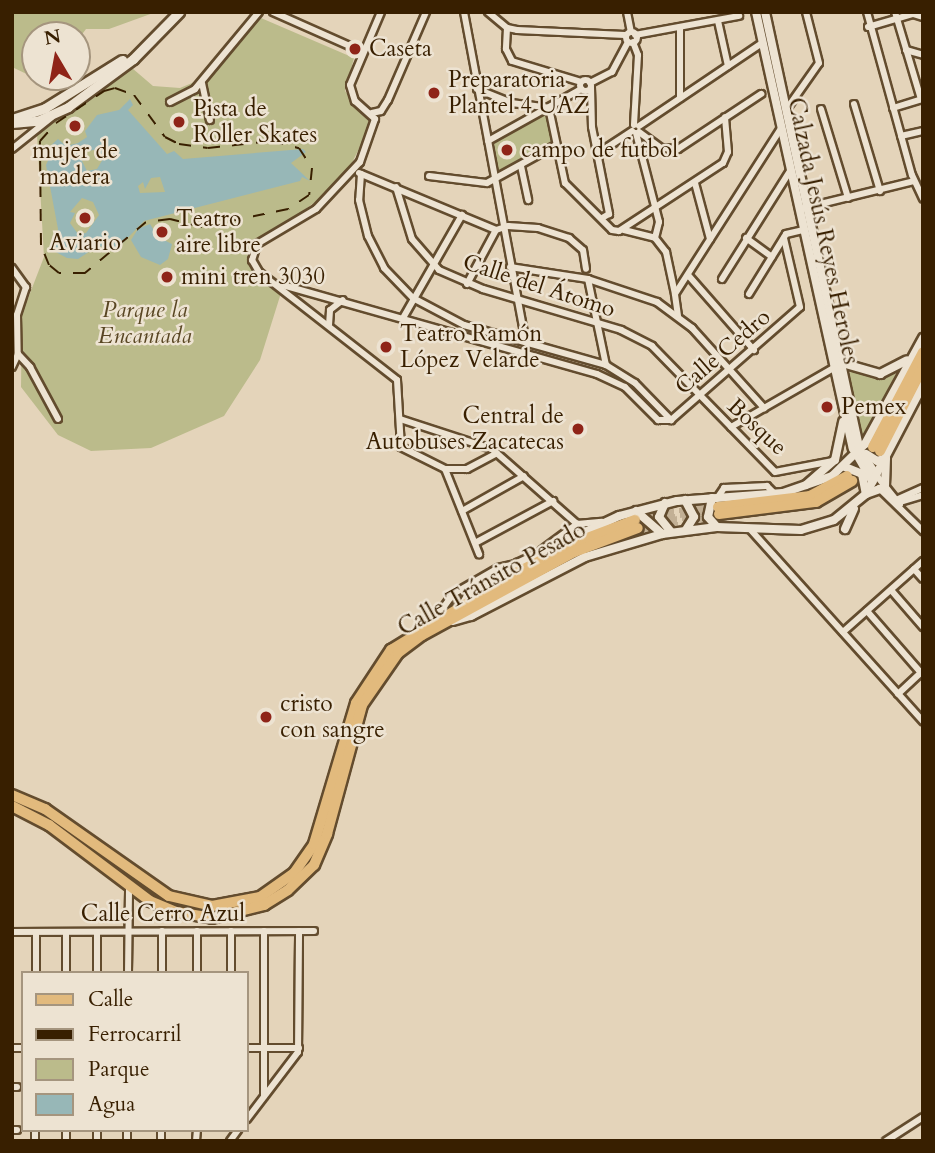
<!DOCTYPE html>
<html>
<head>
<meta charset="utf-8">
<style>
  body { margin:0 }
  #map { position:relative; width:935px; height:1153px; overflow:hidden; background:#e4d4ba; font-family:Cardo,serif }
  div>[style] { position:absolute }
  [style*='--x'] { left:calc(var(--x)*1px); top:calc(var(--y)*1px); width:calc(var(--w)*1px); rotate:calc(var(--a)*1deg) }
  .green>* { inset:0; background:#bbbb8b }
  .water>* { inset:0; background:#97b7b7 }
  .primary-tunnel>* { height:10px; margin-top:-5px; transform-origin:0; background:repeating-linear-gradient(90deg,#c2b095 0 10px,transparent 0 15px) }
  .roads { filter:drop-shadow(2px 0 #634c2e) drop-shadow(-2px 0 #634c2e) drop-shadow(0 2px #634c2e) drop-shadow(0 -2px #634c2e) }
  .minor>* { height:6px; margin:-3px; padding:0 3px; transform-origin:3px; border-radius:3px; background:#ede3d2 }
  .minor>.ring { margin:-3px; padding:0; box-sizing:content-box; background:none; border:6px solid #ede3d2; border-radius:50% }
  .tertiary>* { height:8px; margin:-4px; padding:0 4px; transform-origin:4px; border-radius:4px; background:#ede3d2 }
  .secondary>* { height:9px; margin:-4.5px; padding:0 4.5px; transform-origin:4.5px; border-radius:4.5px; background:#ede3d2 }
  .primary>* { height:10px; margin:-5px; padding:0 5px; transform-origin:5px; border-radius:5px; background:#e2ba7d }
  .rail>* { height:2px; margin-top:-1px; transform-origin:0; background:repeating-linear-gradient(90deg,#381f00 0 12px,transparent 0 24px) }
  .dots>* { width:19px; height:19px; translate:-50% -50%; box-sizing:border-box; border:4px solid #ede3d2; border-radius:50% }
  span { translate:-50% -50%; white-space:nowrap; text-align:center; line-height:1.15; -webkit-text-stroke:5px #ede3d2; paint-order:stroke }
  .poi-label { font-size:23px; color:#381f00 }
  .left { translate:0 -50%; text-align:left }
  .right { translate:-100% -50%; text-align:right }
  .street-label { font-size:23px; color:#381f00 }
  .park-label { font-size:23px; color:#594623; font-style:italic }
  .frame { position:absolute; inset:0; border:14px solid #381f00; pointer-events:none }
  .legend { position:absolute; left:21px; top:971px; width:228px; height:161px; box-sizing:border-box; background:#ede3d2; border:2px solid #a5957e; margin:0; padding:9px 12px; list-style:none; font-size:21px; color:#381f00 }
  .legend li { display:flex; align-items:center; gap:14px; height:35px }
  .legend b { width:35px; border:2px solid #a5957e }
  .north { position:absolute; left:21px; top:21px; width:70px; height:70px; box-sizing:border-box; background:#ede3d2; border:2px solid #a5957e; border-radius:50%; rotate:350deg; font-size:19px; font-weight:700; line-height:28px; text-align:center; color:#381f00 }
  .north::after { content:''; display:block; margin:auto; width:24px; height:32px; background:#8f2418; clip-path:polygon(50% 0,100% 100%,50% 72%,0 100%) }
</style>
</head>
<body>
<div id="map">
  <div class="green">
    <i style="clip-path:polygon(12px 12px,156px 12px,109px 29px,86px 29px,77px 41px,77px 35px,35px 35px,37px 79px,12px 67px)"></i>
    <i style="clip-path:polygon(261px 18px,354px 58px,345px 91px,366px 114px,370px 126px,351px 165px,328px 193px,252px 247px,252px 269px,281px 293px,260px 360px,224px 416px,151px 448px,91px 451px,58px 435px,21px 387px,22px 314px,44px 257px,37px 134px,132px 68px,153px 86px,180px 88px,192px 83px,215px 67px)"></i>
    <i style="clip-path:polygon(550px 109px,556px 140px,496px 175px,490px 141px)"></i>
    <i style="clip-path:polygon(852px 372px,877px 377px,896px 373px,863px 439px,847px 373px)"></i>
  </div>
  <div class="water">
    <i style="clip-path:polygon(evenodd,130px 99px,133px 105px,128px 110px,167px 154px,174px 151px,183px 159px,303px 149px,306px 152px,291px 163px,310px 181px,302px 177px,300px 181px,144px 221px,117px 249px,98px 246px,78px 259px,67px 258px,54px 251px,58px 229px,46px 165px,53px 150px,48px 148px,58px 139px,66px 146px,78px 143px,87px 137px,85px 131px,97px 115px,119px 110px,130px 99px,94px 150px,103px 159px,97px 169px,87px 171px,82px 161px,87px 151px,94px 150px,130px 99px,160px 177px,165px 192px,140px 193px,138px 186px,143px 182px,145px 189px,151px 178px,160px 177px,130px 99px,82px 198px,93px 202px,99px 215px,86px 233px,78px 234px,70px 223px,75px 213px,70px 212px,82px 198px)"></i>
    <i style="clip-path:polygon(150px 224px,158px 237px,172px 244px,168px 259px,160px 265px,141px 257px,131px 240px,138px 229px)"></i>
  </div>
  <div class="primary-tunnel">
    <i style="--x:635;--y:520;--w:83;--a:-9"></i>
    <i style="--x:638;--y:528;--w:82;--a:-9.8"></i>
  </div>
  <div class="roads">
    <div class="minor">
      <i style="--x:273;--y:12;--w:98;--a:24"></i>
      <i style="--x:381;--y:12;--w:79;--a:113"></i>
      <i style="--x:350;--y:85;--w:17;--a:73"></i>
      <i style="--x:355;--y:101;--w:27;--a:42"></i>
      <i style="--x:375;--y:119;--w:46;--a:109.2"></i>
      <i style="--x:360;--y:162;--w:64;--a:133.1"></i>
      <i style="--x:316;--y:209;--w:69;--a:149.3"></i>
      <i style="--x:257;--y:244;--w:17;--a:107"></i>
      <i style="--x:252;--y:260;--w:14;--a:60"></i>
      <i style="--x:259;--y:272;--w:175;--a:38"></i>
      <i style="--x:397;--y:380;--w:67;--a:86.6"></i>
      <i style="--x:401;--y:447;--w:49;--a:26.6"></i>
      <i style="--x:445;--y:469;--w:92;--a:68.2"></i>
      <i style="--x:464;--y:12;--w:336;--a:79.4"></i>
      <i style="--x:488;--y:12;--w:25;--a:40"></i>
      <i style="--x:507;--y:28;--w:10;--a:11"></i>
      <i style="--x:517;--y:30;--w:108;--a:2.7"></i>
      <i style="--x:627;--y:12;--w:20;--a:79"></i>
      <i style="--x:867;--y:12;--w:169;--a:74.6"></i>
      <i style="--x:912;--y:175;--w:26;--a:65"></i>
      <i style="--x:895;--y:12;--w:91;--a:73.4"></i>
      <i style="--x:718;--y:21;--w:46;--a:77.5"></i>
      <i style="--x:868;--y:27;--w:47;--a:-16.1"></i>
      <i style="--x:913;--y:14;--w:10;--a:17"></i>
      <i style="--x:507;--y:28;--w:21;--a:93"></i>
      <i style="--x:506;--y:49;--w:13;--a:63"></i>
      <i style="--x:512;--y:61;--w:72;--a:16.9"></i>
      <i class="ring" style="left:625.5px;top:31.5px;width:5px;height:5px"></i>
      <i style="--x:635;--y:35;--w:106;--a:-10.4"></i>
      <i style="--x:633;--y:42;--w:14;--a:69"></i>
      <i style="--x:638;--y:55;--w:70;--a:93.3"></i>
      <i style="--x:906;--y:50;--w:18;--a:16"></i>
      <i class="ring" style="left:579.5px;top:79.5px;width:5px;height:5px"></i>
      <i style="--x:202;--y:83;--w:38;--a:78"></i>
      <i style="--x:590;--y:83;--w:25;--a:-27"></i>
      <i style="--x:612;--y:72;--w:34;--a:-62"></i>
      <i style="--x:591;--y:87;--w:40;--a:88.6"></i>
      <i style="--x:592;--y:127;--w:89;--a:78.9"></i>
      <i style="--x:609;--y:214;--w:8;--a:150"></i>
      <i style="--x:477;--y:89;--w:37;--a:22"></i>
      <i style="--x:511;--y:103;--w:38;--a:7"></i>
      <i style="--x:549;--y:108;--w:77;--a:78"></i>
      <i style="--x:565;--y:183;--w:66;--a:45"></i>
      <i style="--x:612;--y:230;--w:7;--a:8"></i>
      <i style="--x:619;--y:231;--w:124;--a:-33.2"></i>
      <i style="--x:723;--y:163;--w:12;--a:-66"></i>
      <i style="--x:728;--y:152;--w:35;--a:-95"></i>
      <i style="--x:680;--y:98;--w:71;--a:-90"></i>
      <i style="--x:170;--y:102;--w:28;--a:-27"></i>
      <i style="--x:195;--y:89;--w:100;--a:-50.3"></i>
      <i style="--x:854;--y:104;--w:91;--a:73.4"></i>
      <i style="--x:893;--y:108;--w:31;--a:-17"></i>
      <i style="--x:821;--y:109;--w:93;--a:73.1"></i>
      <i style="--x:786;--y:110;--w:57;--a:-54.9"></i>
      <i style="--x:819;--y:63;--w:53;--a:-104.3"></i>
      <i style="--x:372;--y:113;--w:9;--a:-13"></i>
      <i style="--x:381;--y:111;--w:13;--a:-58"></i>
      <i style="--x:388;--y:100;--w:96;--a:-66.6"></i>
      <i style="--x:639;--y:126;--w:148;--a:-34"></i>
      <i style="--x:639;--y:132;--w:27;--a:36"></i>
      <i style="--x:661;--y:148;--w:17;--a:3"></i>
      <i style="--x:678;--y:149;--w:100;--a:-33.5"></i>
      <i style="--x:636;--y:133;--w:92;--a:75.5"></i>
      <i style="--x:659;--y:222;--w:16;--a:104"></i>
      <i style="--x:655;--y:238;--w:18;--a:52"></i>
      <i style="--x:666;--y:252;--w:43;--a:77.9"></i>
      <i style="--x:901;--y:136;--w:23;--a:-13"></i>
      <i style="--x:488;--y:141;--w:107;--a:-29.2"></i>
      <i style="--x:12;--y:149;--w:51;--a:-38.7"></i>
      <i style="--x:597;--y:154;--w:42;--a:-33.3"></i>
      <i style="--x:521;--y:166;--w:35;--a:78"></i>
      <i style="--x:359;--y:173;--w:148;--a:22.6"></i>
      <i style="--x:496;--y:230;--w:13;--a:-18"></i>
      <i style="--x:508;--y:226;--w:30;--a:4"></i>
      <i style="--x:538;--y:228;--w:33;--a:18"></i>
      <i style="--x:569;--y:238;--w:18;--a:41"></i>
      <i style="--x:583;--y:250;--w:19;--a:81"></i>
      <i style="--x:361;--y:174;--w:26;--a:94"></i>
      <i style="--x:359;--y:200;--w:37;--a:76"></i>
      <i style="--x:368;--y:236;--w:36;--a:63"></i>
      <i style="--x:384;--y:268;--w:42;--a:46"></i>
      <i style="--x:413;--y:298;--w:58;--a:27.9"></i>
      <i style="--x:464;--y:325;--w:148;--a:15.7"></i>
      <i style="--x:606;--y:365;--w:34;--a:32"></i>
      <i style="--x:635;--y:383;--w:52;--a:45.8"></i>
      <i style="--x:429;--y:176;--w:58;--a:6.9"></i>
      <i style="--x:487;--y:183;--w:79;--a:-28.8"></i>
      <i style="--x:695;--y:183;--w:58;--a:75"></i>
      <i style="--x:396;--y:187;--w:54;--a:72.9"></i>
      <i style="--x:412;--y:239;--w:41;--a:48.9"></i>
      <i style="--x:439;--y:270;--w:48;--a:23.4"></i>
      <i style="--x:483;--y:289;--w:144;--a:16.5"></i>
      <i style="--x:621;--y:330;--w:35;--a:27"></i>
      <i style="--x:652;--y:346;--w:176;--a:45.7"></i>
      <i style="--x:775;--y:472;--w:59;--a:-10.7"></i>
      <i style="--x:804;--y:208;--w:113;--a:-13.8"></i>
      <i style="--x:624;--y:230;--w:32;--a:14"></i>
      <i style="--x:746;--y:238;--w:32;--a:36"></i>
      <i style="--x:510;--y:267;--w:79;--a:8.7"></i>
      <i style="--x:588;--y:279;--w:73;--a:18.4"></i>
      <i style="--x:657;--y:302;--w:44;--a:36.6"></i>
      <i style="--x:692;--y:328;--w:108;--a:48"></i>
      <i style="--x:12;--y:268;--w:24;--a:54"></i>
      <i style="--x:26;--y:287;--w:29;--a:108"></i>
      <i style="--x:17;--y:315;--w:39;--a:89"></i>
      <i style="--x:18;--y:354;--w:18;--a:47"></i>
      <i style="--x:30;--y:367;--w:59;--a:61.7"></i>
      <i style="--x:688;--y:275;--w:100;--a:48.7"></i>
      <i style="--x:588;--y:279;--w:88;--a:78.2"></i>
      <i style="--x:722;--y:279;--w:128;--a:-57.8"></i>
      <i style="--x:279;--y:284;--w:330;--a:15.8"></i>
      <i style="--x:597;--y:374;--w:31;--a:25"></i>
      <i style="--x:625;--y:387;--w:47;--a:45"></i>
      <i style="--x:658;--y:420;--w:13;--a:0"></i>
      <i style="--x:467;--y:284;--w:61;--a:-61.8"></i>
      <i style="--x:749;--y:294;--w:70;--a:-58.3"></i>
      <i style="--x:786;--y:234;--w:17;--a:-13"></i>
      <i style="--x:678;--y:316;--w:22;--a:-98"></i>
      <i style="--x:675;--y:294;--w:197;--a:-57.4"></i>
      <i style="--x:403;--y:318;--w:119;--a:-60.2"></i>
      <i style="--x:329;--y:325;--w:15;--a:-86"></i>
      <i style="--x:330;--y:310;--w:16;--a:-38"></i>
      <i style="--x:12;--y:367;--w:14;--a:-65"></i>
      <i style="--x:400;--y:419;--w:97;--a:18.1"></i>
      <i style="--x:492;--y:449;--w:113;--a:41.4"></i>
      <i style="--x:671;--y:420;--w:171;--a:-41.2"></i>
      <i style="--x:800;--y:307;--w:71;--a:-103.1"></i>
      <i style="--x:731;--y:427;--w:122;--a:-29.9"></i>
      <i style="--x:445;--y:469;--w:22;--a:0"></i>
      <i style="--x:467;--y:469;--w:34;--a:-28"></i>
      <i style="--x:876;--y:475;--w:38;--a:51"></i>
      <i style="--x:879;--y:488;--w:62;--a:44.3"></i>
      <i style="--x:718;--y:497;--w:11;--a:-56"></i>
      <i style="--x:724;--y:488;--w:43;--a:-2.7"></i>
      <i style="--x:767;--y:486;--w:11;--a:45"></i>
      <i style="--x:896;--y:500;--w:30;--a:-24"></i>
      <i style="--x:897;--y:503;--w:27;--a:-17"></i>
      <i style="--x:462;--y:511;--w:71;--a:-29.4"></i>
      <i style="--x:749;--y:528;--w:260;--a:48"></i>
      <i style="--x:475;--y:543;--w:89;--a:-28.3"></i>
      <i style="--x:542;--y:550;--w:44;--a:-36.6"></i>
      <i style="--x:577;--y:524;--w:25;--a:-5"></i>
      <i style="--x:914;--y:569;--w:13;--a:48"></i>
      <i style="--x:891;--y:590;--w:49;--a:49.1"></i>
      <i style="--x:867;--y:611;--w:82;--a:48.9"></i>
      <i style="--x:435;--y:619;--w:31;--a:-54"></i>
      <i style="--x:453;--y:594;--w:52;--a:-30"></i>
      <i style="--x:498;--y:568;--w:17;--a:-13"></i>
      <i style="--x:843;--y:632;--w:107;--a:-41.6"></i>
      <i style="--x:898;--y:694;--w:34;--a:-43"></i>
      <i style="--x:162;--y:931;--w:42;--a:90"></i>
      <i style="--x:197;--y:931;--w:42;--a:90"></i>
      <i style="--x:12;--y:932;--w:302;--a:-0.2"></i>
      <i style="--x:66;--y:932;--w:41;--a:90"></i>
      <i style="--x:97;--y:932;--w:41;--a:90"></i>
      <i style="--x:36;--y:973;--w:41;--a:-90"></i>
      <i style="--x:128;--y:973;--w:87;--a:-89.3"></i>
      <i style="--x:231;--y:973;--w:42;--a:-90"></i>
      <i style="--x:12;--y:1048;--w:11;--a:0"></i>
      <i style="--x:247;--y:1048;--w:52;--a:0"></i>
      <i style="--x:12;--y:1087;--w:5;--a:0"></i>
      <i style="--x:264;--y:1096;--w:165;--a:-90"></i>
      <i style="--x:247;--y:1119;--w:84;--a:-52.7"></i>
      <i style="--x:298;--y:1052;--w:121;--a:-89.5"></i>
      <i style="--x:12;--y:1130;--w:5;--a:0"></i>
      <i style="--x:97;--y:1130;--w:11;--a:90"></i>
      <i style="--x:35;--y:1141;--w:11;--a:-90"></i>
      <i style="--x:66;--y:1141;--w:11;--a:-90"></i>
      <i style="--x:127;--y:1141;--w:11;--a:-90"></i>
      <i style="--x:161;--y:1141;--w:11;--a:-90"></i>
      <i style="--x:196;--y:1141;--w:11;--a:-85"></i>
      <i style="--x:230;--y:1141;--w:14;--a:-54"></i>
      <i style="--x:886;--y:1141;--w:44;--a:-33"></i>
    </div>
    <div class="tertiary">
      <i style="--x:756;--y:12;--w:447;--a:77.5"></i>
      <i style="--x:853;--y:448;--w:39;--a:60"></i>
      <i style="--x:765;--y:12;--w:449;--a:77.8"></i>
      <i style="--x:860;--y:451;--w:29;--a:56"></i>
      <i style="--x:842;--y:363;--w:40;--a:16"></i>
      <i style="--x:880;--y:374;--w:30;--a:-27"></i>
      <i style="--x:866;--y:454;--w:13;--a:32"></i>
      <i style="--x:877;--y:461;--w:9;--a:-18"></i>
      <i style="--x:886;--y:458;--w:27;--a:92"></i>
      <i style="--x:845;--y:467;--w:18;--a:22"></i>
      <i style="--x:862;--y:474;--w:20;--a:79"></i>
      <i style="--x:866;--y:494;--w:15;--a:-20"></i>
      <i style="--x:806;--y:485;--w:38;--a:-41"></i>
      <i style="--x:835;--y:460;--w:39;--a:-78"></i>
      <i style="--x:712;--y:498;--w:19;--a:102"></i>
      <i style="--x:708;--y:517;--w:13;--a:48"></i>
      <i style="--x:685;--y:500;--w:19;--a:62"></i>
      <i style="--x:694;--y:517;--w:15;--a:122"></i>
      <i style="--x:665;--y:503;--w:15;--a:113"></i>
      <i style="--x:659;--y:517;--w:19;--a:51"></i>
      <i style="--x:636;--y:511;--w:35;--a:41"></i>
      <i style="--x:845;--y:529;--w:22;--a:-66"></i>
      <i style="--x:462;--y:606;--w:12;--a:-59"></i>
      <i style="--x:468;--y:596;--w:59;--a:-33.1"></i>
      <i style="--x:517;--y:564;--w:113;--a:-25.2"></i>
      <i style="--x:619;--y:516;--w:60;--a:-14.5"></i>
      <i style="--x:677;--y:501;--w:106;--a:-4.3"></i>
      <i style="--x:783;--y:493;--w:52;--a:-19.1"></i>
      <i style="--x:832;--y:476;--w:46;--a:-44.1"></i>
      <i style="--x:865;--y:444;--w:121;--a:-61.3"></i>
      <i style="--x:453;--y:621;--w:19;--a:-16"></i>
      <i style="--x:471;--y:616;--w:128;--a:-27.4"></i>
      <i style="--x:585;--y:557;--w:80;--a:-16.6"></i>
      <i style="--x:662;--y:534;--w:55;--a:-7.3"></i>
      <i style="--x:717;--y:527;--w:84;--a:2"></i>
      <i style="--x:801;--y:530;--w:34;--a:-17"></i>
      <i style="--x:834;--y:520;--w:41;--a:-39.1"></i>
      <i style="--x:866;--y:494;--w:123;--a:-62.4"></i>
    </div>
    <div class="secondary">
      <i style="--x:15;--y:118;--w:32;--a:-18"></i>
      <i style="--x:45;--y:108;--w:91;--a:-31.9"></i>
      <i style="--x:12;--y:123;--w:25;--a:-5"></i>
      <i style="--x:37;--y:121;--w:34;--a:-24"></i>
      <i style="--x:68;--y:107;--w:81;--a:-36.4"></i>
      <i style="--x:133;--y:59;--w:66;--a:-45.6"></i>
    </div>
    <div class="primary">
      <i style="--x:873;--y:447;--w:107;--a:-62.2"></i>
      <i style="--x:880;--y:451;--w:94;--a:-62.9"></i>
      <i style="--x:718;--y:507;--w:93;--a:-6.8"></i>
      <i style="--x:810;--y:496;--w:42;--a:-28.4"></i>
      <i style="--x:719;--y:514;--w:98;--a:-7.1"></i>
      <i style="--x:816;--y:502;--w:42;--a:-30.3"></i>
      <i style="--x:12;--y:795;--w:36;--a:23"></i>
      <i style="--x:45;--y:809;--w:151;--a:35.1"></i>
      <i style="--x:169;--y:896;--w:44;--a:13.1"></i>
      <i style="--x:212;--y:906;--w:49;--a:-10.6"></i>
      <i style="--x:260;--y:897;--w:42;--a:-35.2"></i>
      <i style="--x:294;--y:873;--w:35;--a:-55"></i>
      <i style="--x:314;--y:844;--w:147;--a:-73.4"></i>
      <i style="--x:356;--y:703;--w:64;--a:-56.6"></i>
      <i style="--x:391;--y:650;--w:149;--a:-31.6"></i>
      <i style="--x:518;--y:572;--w:66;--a:-27"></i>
      <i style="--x:577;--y:542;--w:62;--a:-20.8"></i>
      <i style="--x:12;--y:806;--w:42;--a:27.2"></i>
      <i style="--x:49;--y:825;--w:126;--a:37"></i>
      <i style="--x:150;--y:901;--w:28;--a:23"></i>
      <i style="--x:176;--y:912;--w:36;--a:9"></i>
      <i style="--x:212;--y:918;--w:54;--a:-14"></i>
      <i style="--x:264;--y:905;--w:28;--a:-32"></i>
      <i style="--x:288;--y:890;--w:36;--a:-44"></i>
      <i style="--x:314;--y:865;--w:34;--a:-67"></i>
      <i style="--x:327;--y:834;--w:134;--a:-74.8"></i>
      <i style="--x:362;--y:705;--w:63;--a:-55.3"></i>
      <i style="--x:398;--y:653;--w:30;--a:-37"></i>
      <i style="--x:422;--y:635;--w:173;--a:-28.6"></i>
      <i style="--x:574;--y:552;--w:68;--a:-20.6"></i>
    </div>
  </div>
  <div class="rail">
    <i style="--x:115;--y:88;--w:20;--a:20"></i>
    <i style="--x:134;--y:95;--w:52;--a:53.6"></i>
    <i style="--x:165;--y:137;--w:16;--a:27"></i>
    <i style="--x:179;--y:144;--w:29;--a:8"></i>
    <i style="--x:208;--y:148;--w:64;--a:-6.2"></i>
    <i style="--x:272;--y:141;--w:28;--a:15"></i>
    <i style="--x:299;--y:148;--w:24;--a:57"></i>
    <i style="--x:312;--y:168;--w:27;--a:96"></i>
    <i style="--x:309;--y:195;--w:25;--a:146"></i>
    <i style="--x:288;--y:209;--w:88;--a:168.2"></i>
    <i style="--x:202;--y:227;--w:33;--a:-166"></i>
    <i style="--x:170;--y:219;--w:24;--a:173"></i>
    <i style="--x:146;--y:222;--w:80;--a:140.1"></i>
    <i style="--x:85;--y:273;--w:26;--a:180"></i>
    <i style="--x:59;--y:273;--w:13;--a:-141"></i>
    <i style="--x:49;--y:265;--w:22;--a:-112"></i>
    <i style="--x:41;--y:245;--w:104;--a:-90.6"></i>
    <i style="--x:40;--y:141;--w:24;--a:-48"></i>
    <i style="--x:56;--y:123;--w:58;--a:-33.7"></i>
    <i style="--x:104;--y:91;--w:11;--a:-15"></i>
  </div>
  <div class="dots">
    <i style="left:355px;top:49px;background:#8f2418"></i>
    <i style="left:434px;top:93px;background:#8f2418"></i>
    <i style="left:179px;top:122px;background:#8f2418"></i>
    <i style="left:75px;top:126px;background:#8f2418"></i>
    <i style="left:507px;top:150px;background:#8f2418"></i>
    <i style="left:85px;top:218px;background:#8f2418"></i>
    <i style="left:162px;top:232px;background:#8f2418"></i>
    <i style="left:167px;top:277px;background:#8f2418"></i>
    <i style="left:386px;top:347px;background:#8f2418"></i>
    <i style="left:827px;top:407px;background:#8f2418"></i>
    <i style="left:578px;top:429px;background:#8f2418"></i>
    <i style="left:266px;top:717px;background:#8f2418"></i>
  </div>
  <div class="poi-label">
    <span class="left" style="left:369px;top:49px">Caseta</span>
    <span class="left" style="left:448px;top:93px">Preparatoria<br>Plantel 4 UAZ</span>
    <span class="left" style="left:193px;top:122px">Pista de<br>Roller Skates</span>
    <span class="left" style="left:521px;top:150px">campo de futbol</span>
    <span style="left:75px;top:164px">mujer de<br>madera</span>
    <span class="left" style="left:176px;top:232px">Teatro<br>aire libre</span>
    <span style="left:85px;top:243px">Aviario</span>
    <span class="left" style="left:181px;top:277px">mini tren 3030</span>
    <span class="left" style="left:400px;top:347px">Teatro Ramón<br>López Velarde</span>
    <span class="left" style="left:841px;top:407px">Pemex</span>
    <span class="right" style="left:564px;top:429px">Central de<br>Autobuses Zacatecas</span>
    <span class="left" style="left:280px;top:717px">cristo<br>con sangre</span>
  </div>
  <div class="street-label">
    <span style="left:823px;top:231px;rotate:78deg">Calzada Jesús Reyes Heroles</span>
    <span style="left:539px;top:286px;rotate:18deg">Calle del Átomo</span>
    <span style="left:723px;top:352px;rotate:-41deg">Calle Cedro</span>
    <span style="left:757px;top:427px;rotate:43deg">Bosque</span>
    <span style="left:492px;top:579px;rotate:-29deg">Calle Tránsito Pesado</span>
    <span style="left:163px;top:914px">Calle Cerro Azul</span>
  </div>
  <div class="park-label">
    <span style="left:145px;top:323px">Parque la<br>Encantada</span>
  </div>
  <div class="frame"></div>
  <ul class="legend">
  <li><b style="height:9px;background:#e2ba7d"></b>Calle</li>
  <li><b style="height:9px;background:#381f00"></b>Ferrocarril</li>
  <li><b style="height:19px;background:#bbbb8b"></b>Parque</li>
  <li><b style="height:19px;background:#97b7b7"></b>Agua</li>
  </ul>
  <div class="north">N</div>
</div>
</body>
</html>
